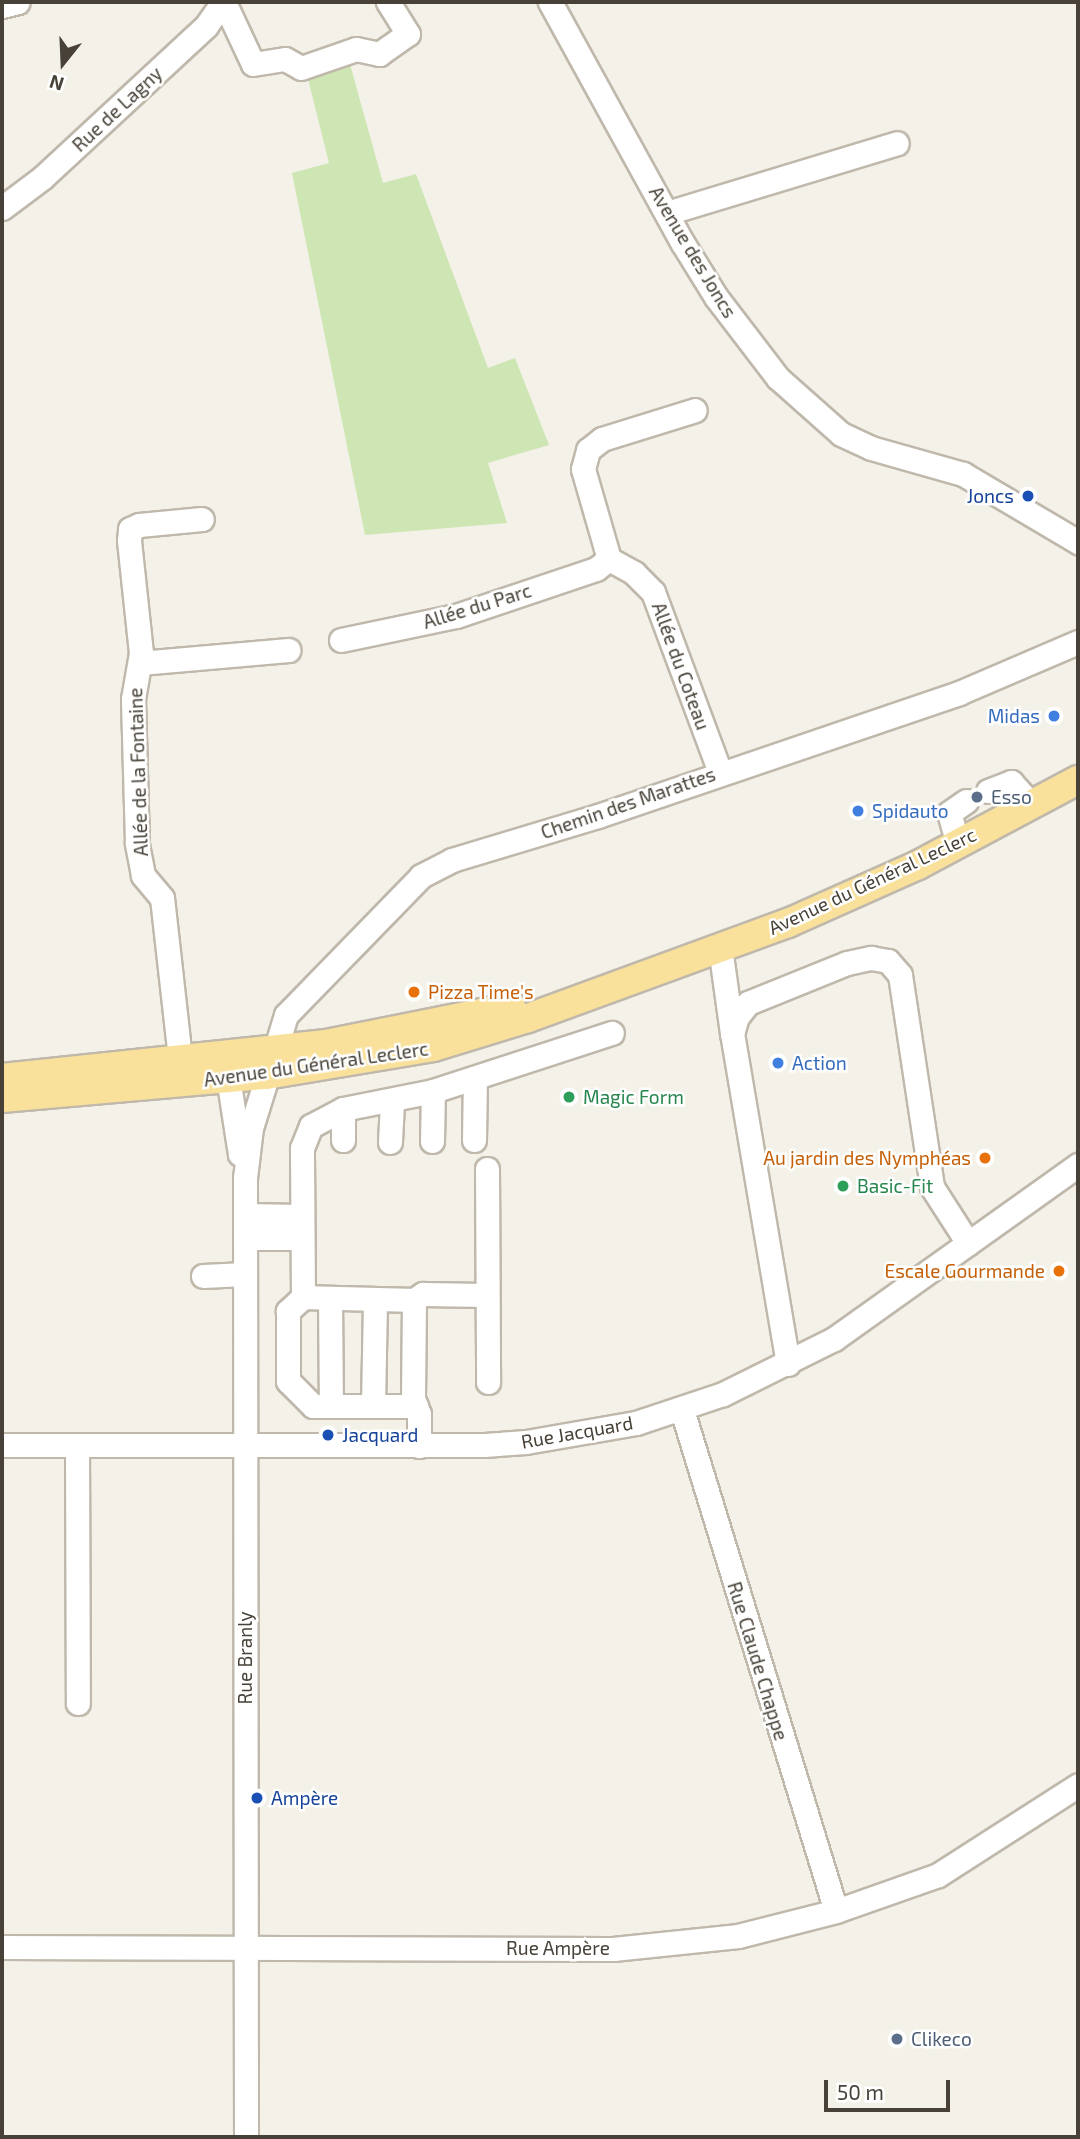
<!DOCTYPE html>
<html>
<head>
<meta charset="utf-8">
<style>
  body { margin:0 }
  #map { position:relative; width:1080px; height:2139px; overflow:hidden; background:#f4f1e9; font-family:"Exo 2",sans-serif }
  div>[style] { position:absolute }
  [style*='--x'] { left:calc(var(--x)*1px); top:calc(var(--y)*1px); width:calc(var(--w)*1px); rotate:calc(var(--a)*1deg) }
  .green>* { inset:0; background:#cee6b3 }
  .roads { filter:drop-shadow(2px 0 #bfb8ab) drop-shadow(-2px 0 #bfb8ab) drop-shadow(0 2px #bfb8ab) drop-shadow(0 -2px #bfb8ab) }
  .minor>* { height:23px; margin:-11.5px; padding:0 11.5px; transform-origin:11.5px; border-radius:11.5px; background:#fff }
  .major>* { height:28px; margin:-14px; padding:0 14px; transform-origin:14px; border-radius:14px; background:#fae19b }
  .dots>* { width:19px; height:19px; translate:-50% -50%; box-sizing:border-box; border:4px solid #fff; border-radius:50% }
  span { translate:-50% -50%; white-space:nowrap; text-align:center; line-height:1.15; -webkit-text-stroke:5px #fff; paint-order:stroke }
  .street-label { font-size:19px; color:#474137 }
  .transit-label { font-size:19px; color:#164399 }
  .right { translate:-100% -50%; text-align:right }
  .left { translate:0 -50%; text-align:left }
  .shop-label { font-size:19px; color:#366cbe }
  .service-label { font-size:19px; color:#4e5e75 }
  .food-label { font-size:19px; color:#c56008 }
  .leisure-label { font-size:19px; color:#27864d }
  .frame { position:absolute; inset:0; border:4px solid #474137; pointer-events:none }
  .north { position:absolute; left:28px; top:28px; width:70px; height:70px; -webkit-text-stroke:5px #fff; paint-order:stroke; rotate:198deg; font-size:19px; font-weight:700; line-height:28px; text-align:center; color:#474137 }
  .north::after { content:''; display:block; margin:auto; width:24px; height:32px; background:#474137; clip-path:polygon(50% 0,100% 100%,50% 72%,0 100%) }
  .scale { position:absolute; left:824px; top:2080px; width:126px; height:32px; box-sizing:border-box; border:4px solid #474137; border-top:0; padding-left:9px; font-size:21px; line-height:24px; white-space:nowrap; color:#474137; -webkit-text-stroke:5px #fff; paint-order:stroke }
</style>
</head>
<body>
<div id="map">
  <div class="green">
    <i style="clip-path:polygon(348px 57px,383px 183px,416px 174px,488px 368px,515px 358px,549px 445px,488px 463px,507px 523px,365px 535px,292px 173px,329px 163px,307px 75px)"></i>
  </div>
  <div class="roads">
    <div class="minor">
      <i style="--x:224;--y:2;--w:68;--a:64.9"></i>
      <i style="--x:253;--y:64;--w:32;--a:-9"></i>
      <i style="--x:285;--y:59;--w:18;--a:29"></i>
      <i style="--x:301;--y:68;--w:58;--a:-19.1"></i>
      <i style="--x:356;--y:49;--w:24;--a:12"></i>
      <i style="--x:379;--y:54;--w:35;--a:-35"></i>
      <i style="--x:408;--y:34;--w:38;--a:-122"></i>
      <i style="--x:550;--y:2;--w:274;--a:61.2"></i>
      <i style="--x:682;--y:242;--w:65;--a:58.3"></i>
      <i style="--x:716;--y:297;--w:102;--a:52.6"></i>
      <i style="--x:778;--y:378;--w:84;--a:41.6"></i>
      <i style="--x:841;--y:434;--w:33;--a:25"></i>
      <i style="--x:871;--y:448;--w:96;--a:15.8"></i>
      <i style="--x:963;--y:474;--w:134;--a:30.6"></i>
      <i style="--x:2;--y:6;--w:16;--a:-14"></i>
      <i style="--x:2;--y:208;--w:50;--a:-36.9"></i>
      <i style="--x:42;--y:178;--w:224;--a:-42.8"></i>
      <i style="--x:206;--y:26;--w:29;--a:-55"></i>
      <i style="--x:667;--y:213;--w:240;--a:-16.9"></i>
      <i style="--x:609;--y:559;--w:29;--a:29"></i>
      <i style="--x:634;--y:573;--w:27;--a:45"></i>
      <i style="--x:653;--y:592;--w:192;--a:69.6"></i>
      <i style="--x:609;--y:559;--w:94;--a:-106.1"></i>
      <i style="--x:583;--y:469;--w:20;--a:-75"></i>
      <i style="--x:588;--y:450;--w:18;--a:-38"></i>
      <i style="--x:602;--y:439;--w:97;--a:-17.3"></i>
      <i style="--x:341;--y:640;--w:117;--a:-11.8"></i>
      <i style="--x:456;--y:616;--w:148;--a:-18.6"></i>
      <i style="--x:596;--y:569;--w:16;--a:-38"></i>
      <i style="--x:140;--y:663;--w:149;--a:-5"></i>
      <i style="--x:988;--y:791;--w:25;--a:-21"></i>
      <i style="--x:1011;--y:782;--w:31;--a:48"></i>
      <i style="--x:958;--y:844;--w:32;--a:-106"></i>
      <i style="--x:949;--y:813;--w:21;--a:-35"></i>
      <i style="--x:720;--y:947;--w:88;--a:82.1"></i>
      <i style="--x:226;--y:1064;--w:91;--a:81.2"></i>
      <i style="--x:182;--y:1076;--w:179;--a:-96.4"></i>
      <i style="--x:162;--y:898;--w:30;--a:-130"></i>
      <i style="--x:143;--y:875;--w:33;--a:-101"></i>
      <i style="--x:137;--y:843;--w:144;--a:-91.6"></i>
      <i style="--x:133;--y:699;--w:47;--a:-80.1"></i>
      <i style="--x:141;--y:653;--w:113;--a:-96.1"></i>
      <i style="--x:129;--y:541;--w:12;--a:-85"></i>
      <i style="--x:130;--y:529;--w:10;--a:-24"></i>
      <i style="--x:139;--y:525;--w:63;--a:-5.4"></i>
      <i style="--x:343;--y:1140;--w:31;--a:-90"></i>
      <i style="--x:474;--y:1140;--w:61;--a:-89.1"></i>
      <i style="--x:432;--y:1141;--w:50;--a:-88.9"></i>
      <i style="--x:390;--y:1142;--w:40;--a:-87.1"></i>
      <i style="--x:487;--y:1169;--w:213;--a:89.7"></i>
      <i style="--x:246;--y:1215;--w:56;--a:1"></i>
      <i style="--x:245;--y:1238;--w:57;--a:0"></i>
      <i style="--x:203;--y:1276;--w:42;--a:-2.7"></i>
      <i style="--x:303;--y:1297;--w:21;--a:137"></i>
      <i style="--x:288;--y:1311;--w:70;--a:90"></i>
      <i style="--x:288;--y:1381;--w:35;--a:45"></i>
      <i style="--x:313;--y:1406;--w:103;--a:0"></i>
      <i style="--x:330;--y:1298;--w:108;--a:89.5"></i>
      <i style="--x:414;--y:1300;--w:111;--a:-178.5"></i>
      <i style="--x:303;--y:1297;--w:149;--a:-90.4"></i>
      <i style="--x:302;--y:1148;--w:24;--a:-68"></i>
      <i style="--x:311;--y:1126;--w:36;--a:-28"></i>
      <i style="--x:343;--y:1109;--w:92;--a:-11.3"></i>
      <i style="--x:433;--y:1091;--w:188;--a:-18"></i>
      <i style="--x:788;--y:1364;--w:335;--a:-99.6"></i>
      <i style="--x:732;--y:1034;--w:18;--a:-74"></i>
      <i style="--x:737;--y:1017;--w:18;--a:-52"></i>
      <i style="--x:748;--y:1003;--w:107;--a:-22"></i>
      <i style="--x:847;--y:963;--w:25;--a:-12"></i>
      <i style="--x:871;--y:958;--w:17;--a:10"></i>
      <i style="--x:888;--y:961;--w:18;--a:49"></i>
      <i style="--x:900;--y:975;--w:214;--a:81.4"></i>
      <i style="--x:932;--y:1187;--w:67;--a:57.3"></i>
      <i style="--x:373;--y:1406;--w:107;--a:-88.9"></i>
      <i style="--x:682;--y:1410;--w:524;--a:72.91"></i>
      <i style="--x:2;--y:1445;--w:482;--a:0"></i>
      <i style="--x:484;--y:1445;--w:42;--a:-4.1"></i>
      <i style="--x:526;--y:1442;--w:112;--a:-9.8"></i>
      <i style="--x:636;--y:1423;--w:92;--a:-18.4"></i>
      <i style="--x:723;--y:1394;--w:124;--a:-26.4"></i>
      <i style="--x:834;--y:1339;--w:300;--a:-35.5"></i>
      <i style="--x:77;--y:1446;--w:257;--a:89.8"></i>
      <i style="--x:419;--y:1446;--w:32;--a:-90"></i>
      <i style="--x:419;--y:1414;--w:17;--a:-111"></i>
      <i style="--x:413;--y:1398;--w:98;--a:-89.4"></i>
      <i style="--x:414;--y:1300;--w:11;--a:-34"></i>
      <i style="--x:423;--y:1294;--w:63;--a:0.9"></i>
      <i style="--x:2;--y:1947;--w:611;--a:0.19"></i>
      <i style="--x:613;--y:1949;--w:126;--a:-5.9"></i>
      <i style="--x:738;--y:1936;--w:101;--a:-14.3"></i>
      <i style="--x:836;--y:1911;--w:108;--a:-19.4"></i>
      <i style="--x:938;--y:1875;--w:166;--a:-32.7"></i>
      <i style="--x:246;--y:2137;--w:959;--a:-90.06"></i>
      <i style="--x:245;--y:1178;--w:50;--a:-83.2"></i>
      <i style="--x:251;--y:1128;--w:118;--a:-72.8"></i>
      <i style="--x:286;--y:1015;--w:194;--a:-45.8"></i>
      <i style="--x:421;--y:876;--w:35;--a:-27"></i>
      <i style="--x:452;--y:860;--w:152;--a:-16.8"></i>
      <i style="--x:598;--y:816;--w:381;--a:-18.8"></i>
      <i style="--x:959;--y:693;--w:129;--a:-23.2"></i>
    </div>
    <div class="major">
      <i style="--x:2;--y:1078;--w:326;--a:-6"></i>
      <i style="--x:326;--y:1044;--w:189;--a:-11.3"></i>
      <i style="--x:2;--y:1098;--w:265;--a:-5"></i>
      <i style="--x:266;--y:1075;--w:169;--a:-9.5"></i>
      <i style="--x:433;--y:1047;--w:99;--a:-17"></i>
      <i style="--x:528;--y:1018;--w:277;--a:-20.1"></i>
      <i style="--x:788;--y:923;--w:142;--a:-24"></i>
      <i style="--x:918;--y:865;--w:181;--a:-28"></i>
    </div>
  </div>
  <div class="dots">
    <i style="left:1028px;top:496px;background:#1a4fb4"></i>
    <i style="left:1054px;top:716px;background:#3f7fe0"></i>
    <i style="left:977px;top:797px;background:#5c6f8a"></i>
    <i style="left:858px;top:811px;background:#3f7fe0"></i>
    <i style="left:414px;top:992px;background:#e8710a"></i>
    <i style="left:778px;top:1063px;background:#3f7fe0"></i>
    <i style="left:569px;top:1097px;background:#2e9e5b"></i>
    <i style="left:985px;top:1158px;background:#e8710a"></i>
    <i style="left:843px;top:1186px;background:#2e9e5b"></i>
    <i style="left:1059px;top:1271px;background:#e8710a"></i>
    <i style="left:328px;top:1435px;background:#1a4fb4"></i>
    <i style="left:257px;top:1798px;background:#1a4fb4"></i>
    <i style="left:897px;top:2039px;background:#5c6f8a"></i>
  </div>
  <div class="street-label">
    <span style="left:117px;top:109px;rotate:-43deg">Rue de Lagny</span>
    <span style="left:693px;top:252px;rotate:59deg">Avenue des Joncs</span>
    <span style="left:477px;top:606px;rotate:-17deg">Allée du Parc</span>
    <span style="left:681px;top:666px;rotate:70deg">Allée du Coteau</span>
    <span style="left:138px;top:772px;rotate:-92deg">Allée de la Fontaine</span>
    <span style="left:628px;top:803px;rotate:-19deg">Chemin des Marattes</span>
    <span style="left:872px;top:881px;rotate:-25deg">Avenue du Général Leclerc</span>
    <span style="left:316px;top:1064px;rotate:-8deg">Avenue du Général Leclerc</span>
    <span style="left:577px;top:1432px;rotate:-10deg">Rue Jacquard</span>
    <span style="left:245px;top:1658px;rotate:-90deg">Rue Branly</span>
    <span style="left:758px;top:1661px;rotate:73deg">Rue Claude Chappe</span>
    <span style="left:558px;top:1948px">Rue Ampère</span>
  </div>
  <div class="transit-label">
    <span class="right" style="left:1014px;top:496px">Joncs</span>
    <span class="left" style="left:342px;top:1435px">Jacquard</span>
    <span class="left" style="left:271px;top:1798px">Ampère</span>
  </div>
  <div class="shop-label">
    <span class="right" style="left:1040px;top:716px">Midas</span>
    <span class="left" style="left:872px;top:811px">Spidauto</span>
    <span class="left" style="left:792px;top:1063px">Action</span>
  </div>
  <div class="service-label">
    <span class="left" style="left:991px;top:797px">Esso</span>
    <span class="left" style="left:911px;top:2039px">Clikeco</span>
  </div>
  <div class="food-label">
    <span class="left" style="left:428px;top:992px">Pizza Time's</span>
    <span class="right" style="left:971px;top:1158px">Au jardin des Nymphéas</span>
    <span class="right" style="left:1045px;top:1271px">Escale Gourmande</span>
  </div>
  <div class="leisure-label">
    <span class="left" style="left:583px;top:1097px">Magic Form</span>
    <span class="left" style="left:857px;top:1186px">Basic-Fit</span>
  </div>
  <div class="frame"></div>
  <div class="north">N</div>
  <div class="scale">50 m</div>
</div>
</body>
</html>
